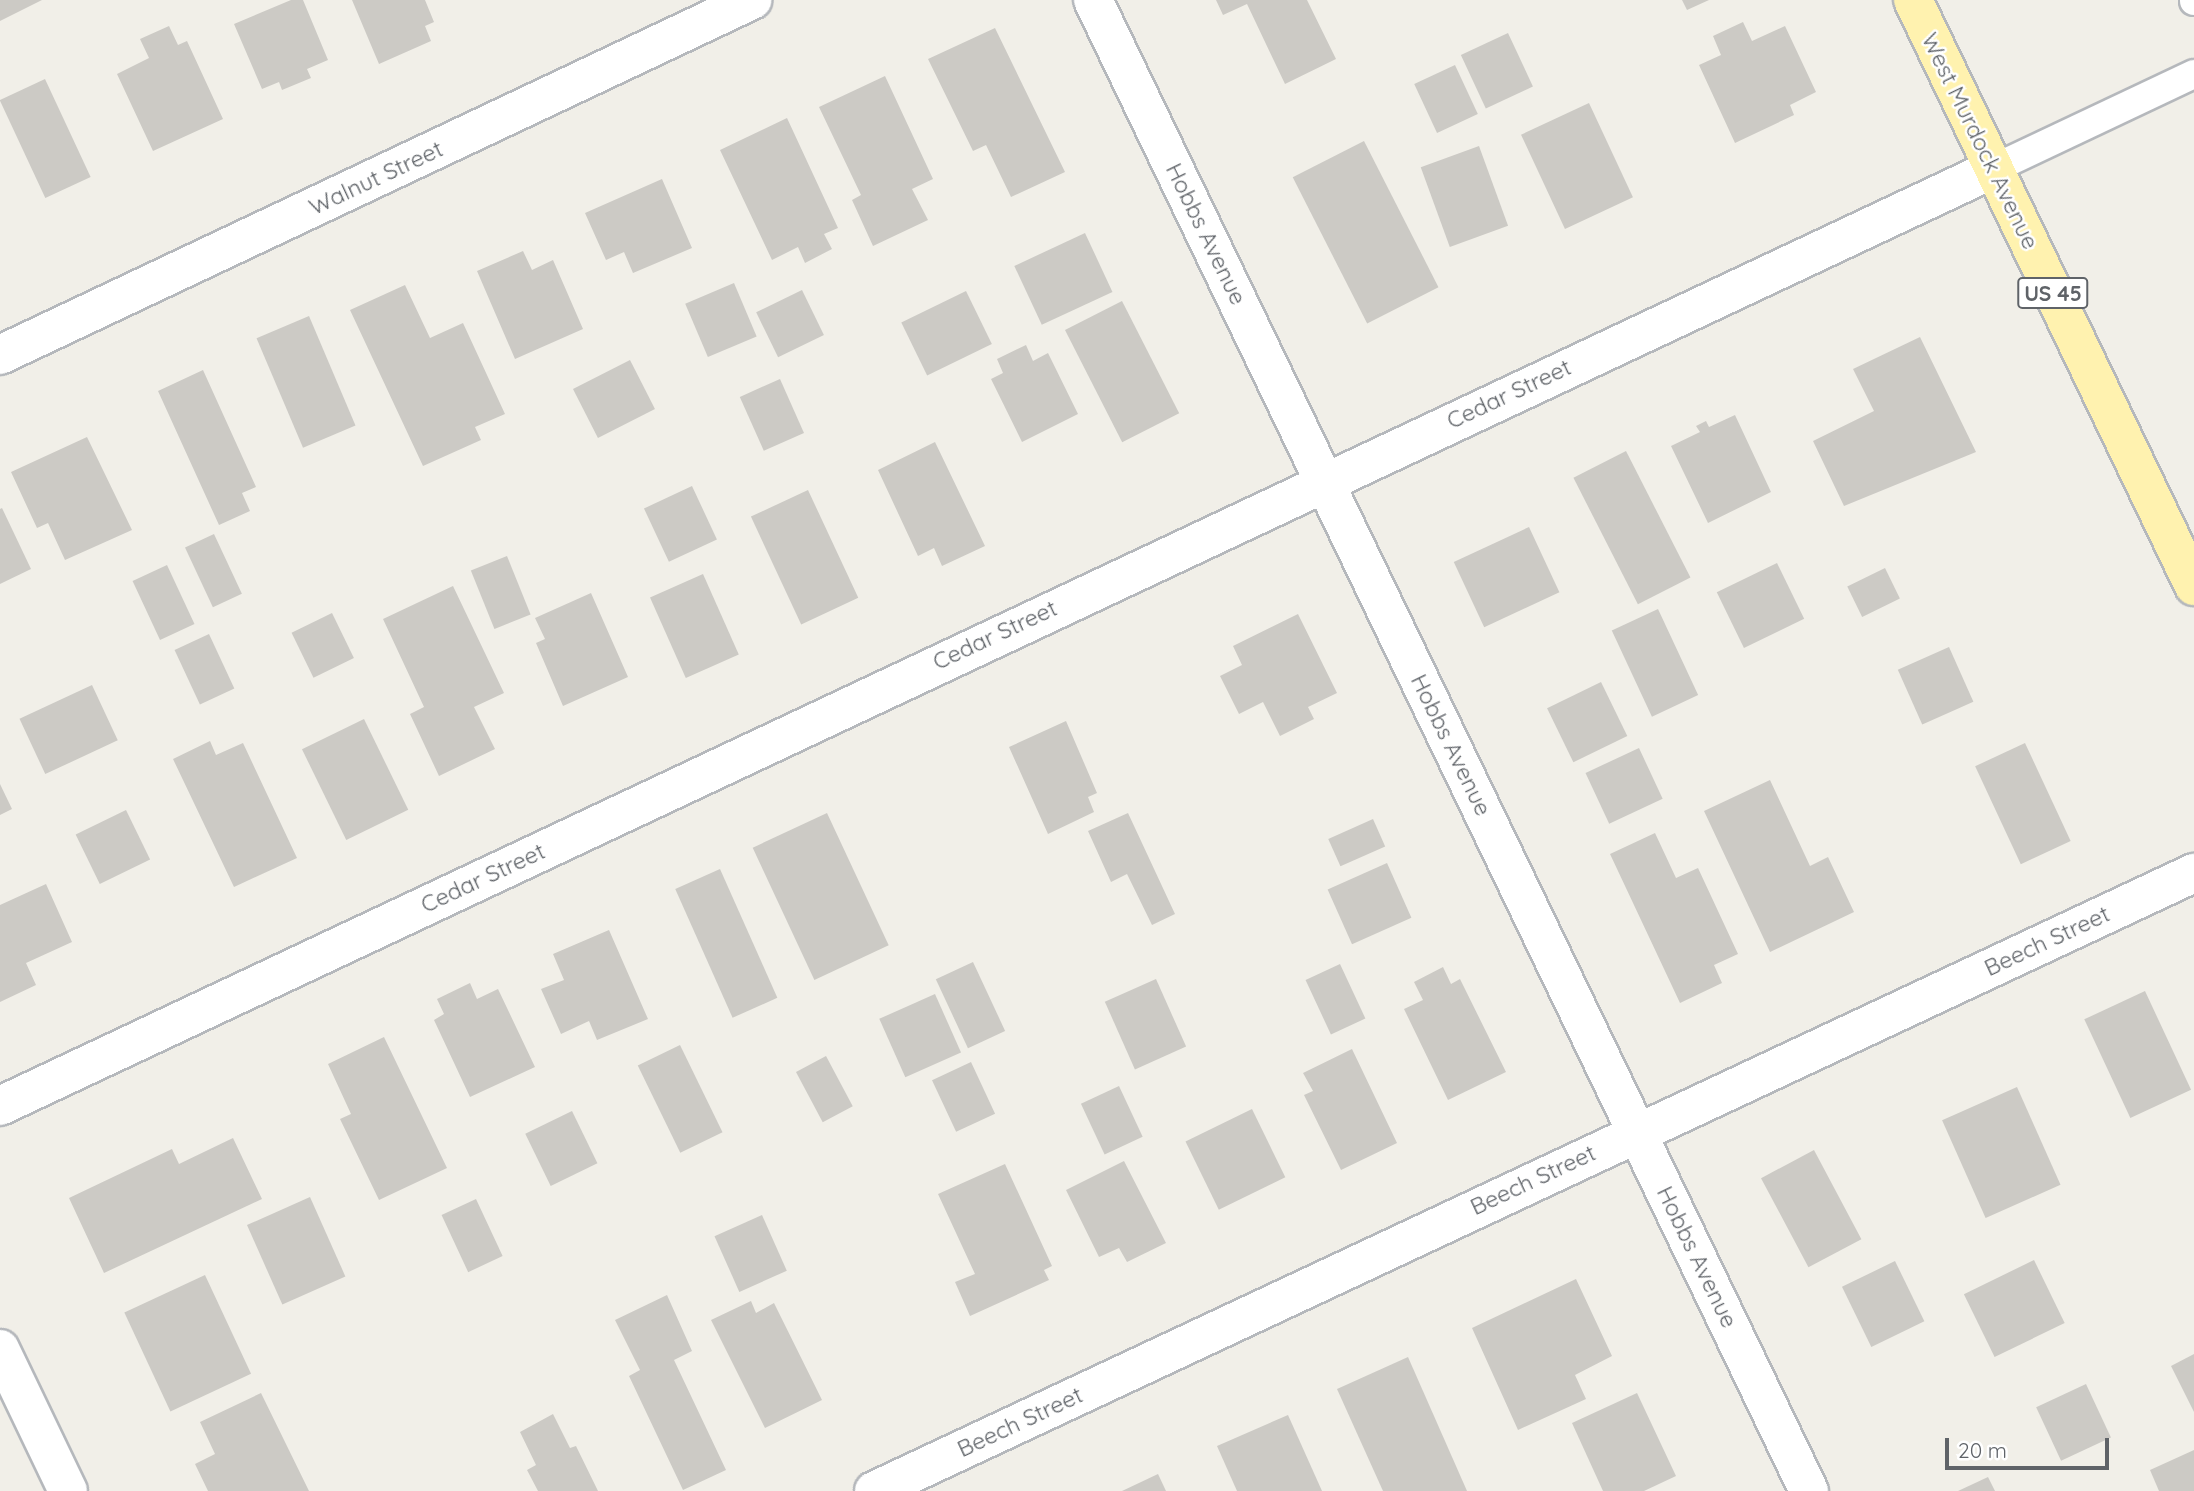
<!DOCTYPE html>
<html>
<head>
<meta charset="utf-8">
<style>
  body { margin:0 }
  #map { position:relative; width:2194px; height:1491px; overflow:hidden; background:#f1efe8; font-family:Quicksand,sans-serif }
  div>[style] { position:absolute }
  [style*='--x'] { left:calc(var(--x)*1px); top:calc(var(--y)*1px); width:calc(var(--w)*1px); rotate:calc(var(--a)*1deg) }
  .building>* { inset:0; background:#cccac5; transform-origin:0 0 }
  .roads { filter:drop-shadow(2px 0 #b5b8bc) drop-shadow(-2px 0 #b5b8bc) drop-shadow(0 2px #b5b8bc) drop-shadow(0 -2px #b5b8bc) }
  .service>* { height:28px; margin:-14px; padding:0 14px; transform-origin:14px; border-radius:14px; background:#fff }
  .minor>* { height:38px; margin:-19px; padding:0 19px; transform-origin:19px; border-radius:19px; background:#fff }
  .primary>* { height:38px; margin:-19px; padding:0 19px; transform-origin:19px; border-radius:19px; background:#fff2af }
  span { translate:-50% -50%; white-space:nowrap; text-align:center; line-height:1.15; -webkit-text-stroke:5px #fff; paint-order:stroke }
  .shield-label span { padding:2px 5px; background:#fff; border:2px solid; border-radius:5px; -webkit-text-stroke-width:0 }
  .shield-label { font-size:21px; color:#5f6368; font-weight:700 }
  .street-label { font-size:23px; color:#5f6368 }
  .scale { position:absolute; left:1945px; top:1438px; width:164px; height:32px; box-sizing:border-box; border:4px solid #5f6368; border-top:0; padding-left:9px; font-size:21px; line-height:24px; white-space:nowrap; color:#5f6368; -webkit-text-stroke:5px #fff; paint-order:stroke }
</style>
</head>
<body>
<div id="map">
  <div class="building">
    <i style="clip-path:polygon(0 0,42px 0,0 21px)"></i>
    <i style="clip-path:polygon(291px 0,303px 0,328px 60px,307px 69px,311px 78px,282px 90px,279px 82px,262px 89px,234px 24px)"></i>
    <i style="clip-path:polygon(352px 0,425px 0,434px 22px,425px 26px,431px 41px,379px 64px)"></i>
    <i style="clip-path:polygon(1216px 0,1307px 0,1336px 59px,1285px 84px,1247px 4px,1223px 15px)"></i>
    <i style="clip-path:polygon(1682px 0,1709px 0,1687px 10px)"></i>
    <i style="clip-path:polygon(1743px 22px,1752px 41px,1785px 26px,1816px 92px,1790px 105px,1794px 115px,1735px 143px,1699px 65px,1721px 55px,1713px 36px)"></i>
    <i style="clip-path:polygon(169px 26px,178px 45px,187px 41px,223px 119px,153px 151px,117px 74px,149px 58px,140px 39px)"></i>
    <i style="clip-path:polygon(995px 28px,1065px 172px,1011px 197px,986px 145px,973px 151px,928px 59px)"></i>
    <i style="left:1508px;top:33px;width:59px;height:52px;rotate:65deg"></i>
    <i style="left:1455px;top:65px;width:54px;height:45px;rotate:65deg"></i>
    <i style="clip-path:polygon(885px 76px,933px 179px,912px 189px,928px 220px,873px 246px,852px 200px,861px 195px,819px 107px)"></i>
    <i style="left:45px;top:79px;width:108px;height:50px;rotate:65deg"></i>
    <i style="left:1589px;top:103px;width:104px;height:75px;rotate:65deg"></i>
    <i style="clip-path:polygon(787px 118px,838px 228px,824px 234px,832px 249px,805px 263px,798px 247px,772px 260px,720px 150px)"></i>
    <i style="left:1364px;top:141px;width:164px;height:80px;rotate:63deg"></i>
    <i style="left:1479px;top:146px;width:85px;height:62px;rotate:70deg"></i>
    <i style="clip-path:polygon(662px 179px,692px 248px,633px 273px,624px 252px,606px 260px,585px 213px)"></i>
    <i style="left:1085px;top:233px;width:65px;height:78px;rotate:65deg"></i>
    <i style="clip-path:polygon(523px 251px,532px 270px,553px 260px,583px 329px,515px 359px,477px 271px)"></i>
    <i style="left:734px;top:283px;width:58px;height:53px;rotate:67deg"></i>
    <i style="clip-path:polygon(405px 285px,430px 338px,463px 323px,505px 414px,475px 427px,481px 440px,423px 466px,350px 310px)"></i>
    <i style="left:802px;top:290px;width:50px;height:51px;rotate:64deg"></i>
    <i style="left:966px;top:291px;width:59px;height:72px;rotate:64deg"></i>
    <i style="left:1122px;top:301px;width:126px;height:64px;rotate:63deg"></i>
    <i style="left:309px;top:316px;width:119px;height:57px;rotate:67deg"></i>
    <i style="clip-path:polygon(1920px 337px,1976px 452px,1844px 506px,1813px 441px,1874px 411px,1853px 369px)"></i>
    <i style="clip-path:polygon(1026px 345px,1033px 361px,1048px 353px,1078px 414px,1022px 442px,991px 379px,1003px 373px,997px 359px)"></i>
    <i style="left:630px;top:360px;width:55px;height:64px;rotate:63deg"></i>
    <i style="clip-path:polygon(203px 370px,256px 487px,242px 493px,250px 511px,219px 525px,158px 391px)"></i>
    <i style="left:780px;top:379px;width:59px;height:44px;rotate:66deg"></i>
    <i style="clip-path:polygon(1735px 415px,1771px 492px,1708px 523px,1671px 446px,1700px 432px,1696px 426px,1706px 421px,1709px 427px)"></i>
    <i style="clip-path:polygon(87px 437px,132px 530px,65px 560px,48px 523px,37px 528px,11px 472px)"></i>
    <i style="clip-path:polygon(935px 442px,985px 546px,942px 566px,934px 548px,918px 556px,878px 470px)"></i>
    <i style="left:1626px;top:451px;width:142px;height:59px;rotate:63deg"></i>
    <i style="left:692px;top:486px;width:59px;height:53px;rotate:65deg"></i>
    <i style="left:808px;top:490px;width:119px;height:63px;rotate:65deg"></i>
    <i style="clip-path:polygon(2px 508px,31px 569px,0 584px,0 509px)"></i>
    <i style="left:1529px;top:527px;width:72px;height:83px;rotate:65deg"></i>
    <i style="left:214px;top:534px;width:66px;height:32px;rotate:65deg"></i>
    <i style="left:507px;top:556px;width:63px;height:39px;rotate:68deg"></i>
    <i style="left:1777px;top:563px;width:62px;height:67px;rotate:64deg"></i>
    <i style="left:167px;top:565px;width:65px;height:38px;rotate:65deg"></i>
    <i style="left:1885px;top:568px;width:34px;height:42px;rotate:64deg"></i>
    <i style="left:703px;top:574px;width:88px;height:58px;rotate:66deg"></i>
    <i style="clip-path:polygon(453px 586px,504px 693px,474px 707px,495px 749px,439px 776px,410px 714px,424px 707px,383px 619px)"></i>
    <i style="clip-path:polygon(591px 593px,628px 677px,563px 706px,536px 643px,545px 639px,535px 618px)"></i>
    <i style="left:1658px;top:609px;width:95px;height:51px;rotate:65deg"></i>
    <i style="left:332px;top:613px;width:50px;height:45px;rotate:64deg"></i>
    <i style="clip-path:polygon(1298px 614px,1337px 693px,1308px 707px,1314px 719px,1280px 736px,1263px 702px,1239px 714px,1220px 676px,1242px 665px,1233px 646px)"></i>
    <i style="left:209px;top:634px;width:60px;height:38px;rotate:65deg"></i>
    <i style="left:1949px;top:647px;width:60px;height:56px;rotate:66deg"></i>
    <i style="left:1601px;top:682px;width:60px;height:60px;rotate:64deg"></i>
    <i style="left:92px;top:685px;width:61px;height:80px;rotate:65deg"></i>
    <i style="left:364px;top:719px;width:101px;height:69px;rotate:64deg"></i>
    <i style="clip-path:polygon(1066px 721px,1097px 793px,1088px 797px,1094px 812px,1048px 834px,1009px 747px)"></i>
    <i style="clip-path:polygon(210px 741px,216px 755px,243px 743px,297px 858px,234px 887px,173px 759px)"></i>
    <i style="left:2025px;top:743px;width:108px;height:55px;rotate:65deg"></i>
    <i style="left:1639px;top:748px;width:56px;height:59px;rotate:65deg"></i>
    <i style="clip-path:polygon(1770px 780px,1810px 866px,1828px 857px,1854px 912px,1770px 952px,1704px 811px)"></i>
    <i style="clip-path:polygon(0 784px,12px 809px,0 815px)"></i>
    <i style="left:126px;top:810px;width:55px;height:56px;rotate:64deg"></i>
    <i style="left:827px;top:813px;width:146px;height:82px;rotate:65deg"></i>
    <i style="clip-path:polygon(1128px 813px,1175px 914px,1152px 925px,1127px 874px,1111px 882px,1088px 831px)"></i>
    <i style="left:1373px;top:819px;width:30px;height:49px;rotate:66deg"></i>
    <i style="clip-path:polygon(1655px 833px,1676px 878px,1698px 868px,1738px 954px,1714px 965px,1722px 983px,1680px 1003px,1610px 854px)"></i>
    <i style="left:1387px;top:863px;width:60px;height:65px;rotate:66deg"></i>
    <i style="left:720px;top:869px;width:141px;height:49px;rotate:66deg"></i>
    <i style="clip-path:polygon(46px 884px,72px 942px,26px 963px,36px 985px,0 1002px,0 905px)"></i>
    <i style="clip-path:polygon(609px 930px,648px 1019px,597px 1040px,589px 1021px,561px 1034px,541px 989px,564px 980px,553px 954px)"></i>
    <i style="left:973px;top:962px;width:76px;height:41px;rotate:65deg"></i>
    <i style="left:1340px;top:964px;width:60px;height:38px;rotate:65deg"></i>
    <i style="clip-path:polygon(1443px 967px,1451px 984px,1460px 979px,1506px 1072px,1448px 1100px,1404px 1009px,1423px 1000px,1414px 982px)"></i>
    <i style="left:1156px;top:979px;width:74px;height:56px;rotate:66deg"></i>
    <i style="clip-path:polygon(470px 983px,477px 999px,498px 989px,535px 1067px,470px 1097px,434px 1020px,444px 1014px,437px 999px)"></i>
    <i style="left:2145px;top:991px;width:109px;height:67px;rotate:65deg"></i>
    <i style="left:935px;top:994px;width:64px;height:61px;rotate:66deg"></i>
    <i style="clip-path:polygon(384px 1037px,447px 1168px,379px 1200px,340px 1119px,351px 1114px,328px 1064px)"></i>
    <i style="left:680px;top:1045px;width:97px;height:47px;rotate:64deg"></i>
    <i style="clip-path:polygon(1352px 1049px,1397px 1143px,1341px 1170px,1304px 1095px,1313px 1091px,1303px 1073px)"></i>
    <i style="left:826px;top:1056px;width:57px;height:34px;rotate:62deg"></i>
    <i style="left:971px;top:1062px;width:57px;height:43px;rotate:65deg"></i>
    <i style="left:1119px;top:1086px;width:56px;height:42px;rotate:65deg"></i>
    <i style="left:2017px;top:1087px;width:107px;height:82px;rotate:66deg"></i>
    <i style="left:1252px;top:1109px;width:76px;height:74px;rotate:64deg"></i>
    <i style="left:572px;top:1111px;width:58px;height:52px;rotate:64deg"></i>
    <i style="clip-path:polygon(233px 1138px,262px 1199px,104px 1273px,69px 1198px,172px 1149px,179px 1164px)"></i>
    <i style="left:1814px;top:1150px;width:101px;height:60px;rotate:62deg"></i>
    <i style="clip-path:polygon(1124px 1161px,1166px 1243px,1127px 1262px,1119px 1248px,1099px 1257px,1066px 1190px)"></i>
    <i style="clip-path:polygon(1005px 1164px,1052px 1266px,1044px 1270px,1049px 1280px,970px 1316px,955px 1282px,975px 1274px,938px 1194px)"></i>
    <i style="left:310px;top:1197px;width:87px;height:69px;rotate:66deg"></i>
    <i style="left:476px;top:1199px;width:63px;height:38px;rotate:65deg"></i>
    <i style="left:762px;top:1215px;width:61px;height:52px;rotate:66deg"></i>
    <i style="left:2034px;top:1260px;width:70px;height:78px;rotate:64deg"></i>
    <i style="left:1895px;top:1261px;width:67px;height:59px;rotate:64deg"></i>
    <i style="left:205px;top:1275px;width:109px;height:89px;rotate:65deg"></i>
    <i style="clip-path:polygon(1576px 1279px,1612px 1356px,1575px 1375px,1586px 1399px,1518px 1430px,1472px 1328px)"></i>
    <i style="clip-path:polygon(667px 1295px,692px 1351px,674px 1360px,726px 1470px,683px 1490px,629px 1376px,640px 1370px,615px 1320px)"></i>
    <i style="clip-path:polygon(751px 1301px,756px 1313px,774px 1303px,822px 1400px,765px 1428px,711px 1320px)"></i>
    <i style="clip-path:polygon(2194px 1354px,2194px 1412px,2171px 1366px)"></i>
    <i style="clip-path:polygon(1408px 1357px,1467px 1491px,1383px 1491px,1337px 1389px)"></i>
    <i style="left:2086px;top:1384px;width:59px;height:55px;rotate:65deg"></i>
    <i style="clip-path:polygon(261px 1393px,309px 1491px,208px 1491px,195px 1464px,215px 1454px,200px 1422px)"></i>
    <i style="clip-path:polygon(1637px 1393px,1676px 1476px,1644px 1491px,1603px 1491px,1572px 1423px)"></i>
    <i style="clip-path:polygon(553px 1414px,570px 1448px,576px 1446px,598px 1491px,538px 1491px,527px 1470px,536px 1465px,520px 1432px)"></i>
    <i style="clip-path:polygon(1288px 1415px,1322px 1491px,1237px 1491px,1217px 1446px)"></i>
    <i style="clip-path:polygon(2194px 1450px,2194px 1491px,2159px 1491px,2150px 1470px)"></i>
    <i style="clip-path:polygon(1158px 1474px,1166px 1491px,1122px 1491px)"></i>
    <i style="clip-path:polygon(1988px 1477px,1995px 1491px,1958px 1491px)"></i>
  </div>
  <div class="roads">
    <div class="service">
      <i style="--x:2194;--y:0;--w:1;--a:90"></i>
      <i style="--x:1993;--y:169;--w:222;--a:-25.3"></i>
    </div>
    <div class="minor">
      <i style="--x:1093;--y:0;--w:1654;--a:64.35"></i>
      <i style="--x:0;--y:355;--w:832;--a:-25.27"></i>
      <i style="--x:0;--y:1106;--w:2202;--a:-25.18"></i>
      <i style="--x:0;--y:1349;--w:157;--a:64.4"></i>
      <i style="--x:874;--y:1491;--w:1458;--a:-25.09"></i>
    </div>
    <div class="primary">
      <i style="--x:1913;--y:0;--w:650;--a:64.38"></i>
    </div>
  </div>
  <div class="shield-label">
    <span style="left:2053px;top:293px">US 45</span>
  </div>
  <div class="street-label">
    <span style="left:1980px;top:141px;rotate:64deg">West Murdock Avenue</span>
    <span style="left:376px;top:178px;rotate:-25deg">Walnut Street</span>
    <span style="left:1206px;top:234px;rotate:64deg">Hobbs Avenue</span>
    <span style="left:1509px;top:394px;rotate:-25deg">Cedar Street</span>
    <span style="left:995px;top:635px;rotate:-25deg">Cedar Street</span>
    <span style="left:1451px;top:745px;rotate:64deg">Hobbs Avenue</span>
    <span style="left:483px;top:878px;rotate:-25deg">Cedar Street</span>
    <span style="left:2047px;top:941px;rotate:-25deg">Beech Street</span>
    <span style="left:1533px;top:1180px;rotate:-25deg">Beech Street</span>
    <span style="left:1697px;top:1257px;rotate:64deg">Hobbs Avenue</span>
    <span style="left:1020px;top:1422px;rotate:-25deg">Beech Street</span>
  </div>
  <div class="scale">20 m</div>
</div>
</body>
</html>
